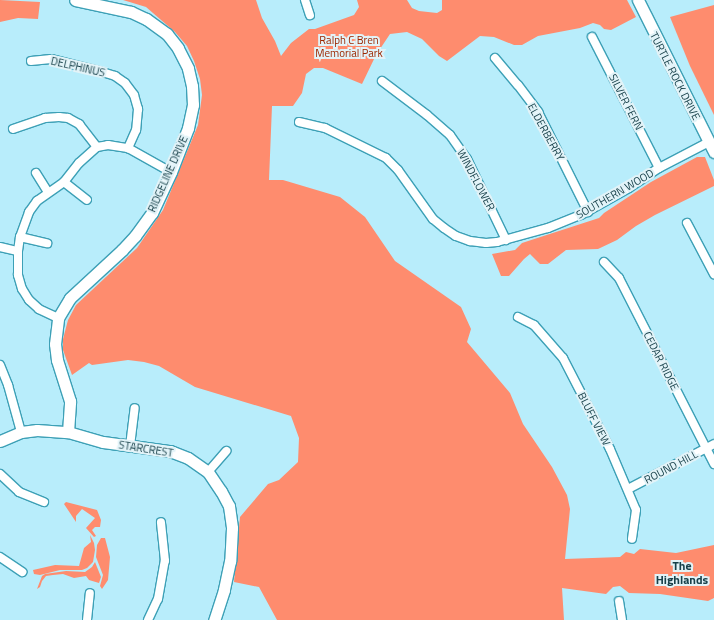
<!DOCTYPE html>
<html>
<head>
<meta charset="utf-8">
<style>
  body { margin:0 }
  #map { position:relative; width:714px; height:620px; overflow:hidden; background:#b8edfb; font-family:"Titillium Web",sans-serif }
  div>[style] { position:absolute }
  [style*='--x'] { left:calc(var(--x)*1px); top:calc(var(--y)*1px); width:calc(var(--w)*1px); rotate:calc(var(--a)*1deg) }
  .green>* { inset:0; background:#fe8c6e }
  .roads { filter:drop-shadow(1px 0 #3da0b6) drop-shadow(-1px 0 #3da0b6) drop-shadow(0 1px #3da0b6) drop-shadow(0 -1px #3da0b6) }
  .street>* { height:8px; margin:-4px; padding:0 4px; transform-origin:4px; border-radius:4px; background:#fff }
  .secondary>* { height:11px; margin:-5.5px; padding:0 5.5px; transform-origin:5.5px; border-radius:5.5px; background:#fff }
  span { translate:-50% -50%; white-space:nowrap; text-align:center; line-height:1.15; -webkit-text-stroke:4px #e2f3f8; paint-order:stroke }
  .park-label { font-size:11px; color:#9c2700 }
  .street-label { font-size:11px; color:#18414a }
  .neighbourhood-label { font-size:12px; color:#18414a; font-weight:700 }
</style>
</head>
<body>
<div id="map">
  <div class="green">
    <i style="clip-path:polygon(0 0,40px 2px,38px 19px,18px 18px,0 22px)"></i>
    <i style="clip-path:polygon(123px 0,256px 0,262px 18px,275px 41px,281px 56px,291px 43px,309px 29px,315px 29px,354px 15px,359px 7px,357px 0,407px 0,412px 8px,419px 11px,437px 13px,442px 10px,442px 0,627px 0,636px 17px,611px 30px,604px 29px,600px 25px,593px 23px,580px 28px,538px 36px,522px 45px,514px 45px,494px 37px,480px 36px,447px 61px,439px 56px,422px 39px,407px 32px,390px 34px,376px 55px,362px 84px,323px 68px,314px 68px,306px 74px,302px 93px,293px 106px,272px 106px,269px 180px,283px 180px,340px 197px,365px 217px,395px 261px,461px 307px,471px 329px,467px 342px,510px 393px,523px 424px,552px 467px,567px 495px,570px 509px,565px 559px,620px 557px,626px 552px,634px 554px,640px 549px,676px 553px,714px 545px,714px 598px,708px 601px,660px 594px,629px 593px,620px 586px,613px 587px,606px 594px,562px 588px,564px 620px,277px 620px,259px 587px,234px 582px,240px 517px,268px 484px,279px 480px,298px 462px,299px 438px,291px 416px,195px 387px,159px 366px,144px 362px,128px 360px,92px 365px,89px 363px,72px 375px,63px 350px,63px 339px,68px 320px,76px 305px,137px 248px,163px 210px,198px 125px,202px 95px,200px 79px,194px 61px,187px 46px,175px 32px,146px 7px)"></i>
    <i style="clip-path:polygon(714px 5px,714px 115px,690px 66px,670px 17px)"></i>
    <i style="clip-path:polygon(697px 157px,705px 157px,714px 180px,714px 186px,655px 215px,636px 226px,617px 240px,598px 249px,566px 250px,548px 264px,540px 264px,530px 254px,524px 259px,509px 276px,501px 276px,492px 254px,515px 250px,522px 243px,599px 218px,604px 213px,651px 182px)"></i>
    <i style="clip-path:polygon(66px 502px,97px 510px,101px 520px,100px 527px,95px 527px,92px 530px,96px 536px,94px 537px,86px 528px,95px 518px,82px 509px,76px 516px,76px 522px,64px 504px)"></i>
    <i style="clip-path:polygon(90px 535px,94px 543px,95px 550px,93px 562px,87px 568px,82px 570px,60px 570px,40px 575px,34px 574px,33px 570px,55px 565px,79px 566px,84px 548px,91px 542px)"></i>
    <i style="clip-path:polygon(101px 538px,105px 538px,110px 557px,108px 580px,102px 589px,100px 586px,103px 575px,96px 557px,97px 545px)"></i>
    <i style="clip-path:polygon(95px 562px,101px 577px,99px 583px,89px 580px,86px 576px,74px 578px,63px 574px,53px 575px,46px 576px,42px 581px,40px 587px,37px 589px,42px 576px,45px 574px,66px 571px,85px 572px,92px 567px)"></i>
  </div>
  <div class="roads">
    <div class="street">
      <i style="--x:305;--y:0;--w:16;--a:72"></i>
      <i style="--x:592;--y:37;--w:147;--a:62.9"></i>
      <i style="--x:495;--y:58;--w:35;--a:50"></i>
      <i style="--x:518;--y:85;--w:34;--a:53"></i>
      <i style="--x:538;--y:112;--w:112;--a:63.4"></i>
      <i style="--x:31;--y:61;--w:20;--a:-6"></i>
      <i style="--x:51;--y:59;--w:49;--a:14"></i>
      <i style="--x:99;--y:71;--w:17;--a:17"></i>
      <i style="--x:115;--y:76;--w:12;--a:35"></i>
      <i style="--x:125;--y:83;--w:15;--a:53"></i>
      <i style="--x:134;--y:95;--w:15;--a:74"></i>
      <i style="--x:138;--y:109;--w:21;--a:95"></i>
      <i style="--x:136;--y:130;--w:20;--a:114"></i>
      <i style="--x:382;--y:81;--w:56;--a:37.1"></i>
      <i style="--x:427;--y:115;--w:30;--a:41"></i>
      <i style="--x:450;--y:135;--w:29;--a:55"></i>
      <i style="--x:467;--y:159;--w:90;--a:64.3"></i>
      <i style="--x:299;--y:122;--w:27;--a:13"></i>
      <i style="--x:325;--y:128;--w:68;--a:26.2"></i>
      <i style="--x:386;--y:158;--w:17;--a:45"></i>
      <i style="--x:398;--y:170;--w:60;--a:54.5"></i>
      <i style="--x:433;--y:219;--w:14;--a:39"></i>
      <i style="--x:444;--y:228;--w:14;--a:34"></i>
      <i style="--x:456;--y:236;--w:15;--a:20"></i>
      <i style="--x:470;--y:241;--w:16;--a:7"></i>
      <i style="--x:486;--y:243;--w:11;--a:-5"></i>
      <i style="--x:497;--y:242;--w:53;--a:-15.4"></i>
      <i style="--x:548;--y:228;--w:35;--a:-22"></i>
      <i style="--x:581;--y:215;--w:55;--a:-29.4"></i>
      <i style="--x:629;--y:188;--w:36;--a:-34"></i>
      <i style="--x:659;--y:168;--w:56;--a:-27.5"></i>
      <i style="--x:13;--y:129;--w:34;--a:-19"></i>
      <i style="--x:45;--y:118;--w:14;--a:-4"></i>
      <i style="--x:59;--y:117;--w:9;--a:6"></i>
      <i style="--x:68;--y:118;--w:13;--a:29"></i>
      <i style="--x:79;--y:124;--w:29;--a:52"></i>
      <i style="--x:36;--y:173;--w:22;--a:58"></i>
      <i style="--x:64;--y:182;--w:29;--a:38"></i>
      <i style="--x:687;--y:223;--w:58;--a:62.1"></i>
      <i style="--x:20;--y:237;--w:28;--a:13"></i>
      <i style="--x:0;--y:247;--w:18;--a:13"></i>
      <i style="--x:604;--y:262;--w:22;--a:47"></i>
      <i style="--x:619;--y:278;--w:209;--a:62.9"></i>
      <i style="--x:518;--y:317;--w:18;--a:27"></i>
      <i style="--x:534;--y:325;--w:44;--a:48.7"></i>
      <i style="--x:563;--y:358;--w:102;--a:62.7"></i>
      <i style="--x:610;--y:449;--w:66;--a:66.9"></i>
      <i style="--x:636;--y:510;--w:29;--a:98"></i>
      <i style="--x:58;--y:318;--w:21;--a:-155"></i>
      <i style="--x:39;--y:309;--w:13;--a:-138"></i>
      <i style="--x:29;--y:300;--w:13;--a:-122"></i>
      <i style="--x:22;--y:289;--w:15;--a:-106"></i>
      <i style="--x:18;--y:275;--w:24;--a:-90"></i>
      <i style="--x:18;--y:251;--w:14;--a:-82"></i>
      <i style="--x:20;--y:237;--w:27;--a:-70"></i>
      <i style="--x:29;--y:212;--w:14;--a:-54"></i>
      <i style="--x:37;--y:201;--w:33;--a:-35"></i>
      <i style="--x:64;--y:182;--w:24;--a:-52"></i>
      <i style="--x:79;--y:163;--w:24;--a:-42"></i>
      <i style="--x:97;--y:147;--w:11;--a:-10"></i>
      <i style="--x:108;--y:145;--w:20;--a:9"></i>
      <i style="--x:128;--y:148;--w:49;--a:29.2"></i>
      <i style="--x:0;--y:365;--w:22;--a:68"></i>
      <i style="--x:8;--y:385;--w:49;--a:74.5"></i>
      <i style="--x:130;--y:446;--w:38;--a:-83"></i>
      <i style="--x:208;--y:472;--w:28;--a:-49"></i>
      <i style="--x:0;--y:474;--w:26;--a:43"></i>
      <i style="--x:19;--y:492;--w:27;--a:22"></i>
      <i style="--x:628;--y:489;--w:97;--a:-27.6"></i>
      <i style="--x:0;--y:557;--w:27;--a:34"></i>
      <i style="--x:619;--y:601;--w:19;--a:81"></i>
      <i style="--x:87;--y:620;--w:27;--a:-84"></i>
      <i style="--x:148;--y:620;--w:23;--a:-65"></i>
      <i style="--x:158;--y:599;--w:39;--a:-80"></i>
      <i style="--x:165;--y:561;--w:39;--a:-96"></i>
    </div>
    <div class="secondary">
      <i style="--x:638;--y:0;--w:170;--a:63.4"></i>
      <i style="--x:68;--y:432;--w:31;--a:-86"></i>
      <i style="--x:70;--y:401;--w:43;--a:-107.6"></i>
      <i style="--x:57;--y:360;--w:16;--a:-97"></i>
      <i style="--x:55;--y:344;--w:26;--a:-83"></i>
      <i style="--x:58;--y:318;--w:23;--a:-59"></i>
      <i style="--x:70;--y:298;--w:71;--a:-42.7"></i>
      <i style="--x:122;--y:250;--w:19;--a:-47"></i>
      <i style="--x:135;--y:236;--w:29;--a:-54"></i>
      <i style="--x:152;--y:213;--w:45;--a:-65.1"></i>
      <i style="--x:171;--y:172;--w:47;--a:-68.9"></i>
      <i style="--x:188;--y:128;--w:24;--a:-78"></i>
      <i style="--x:193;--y:105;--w:19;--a:-93"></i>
      <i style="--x:192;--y:86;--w:18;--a:-103"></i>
      <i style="--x:188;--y:68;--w:22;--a:-117"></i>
      <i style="--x:178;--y:48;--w:18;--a:-128"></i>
      <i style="--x:167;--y:34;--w:26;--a:-144"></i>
      <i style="--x:146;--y:19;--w:17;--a:-155"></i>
      <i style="--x:131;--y:12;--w:57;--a:-167.9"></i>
      <i style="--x:0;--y:441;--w:23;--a:-23"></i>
      <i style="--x:21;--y:432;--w:16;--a:-7"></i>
      <i style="--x:37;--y:430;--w:31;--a:4"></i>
      <i style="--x:68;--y:432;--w:36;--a:16"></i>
      <i style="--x:103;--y:442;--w:68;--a:7.7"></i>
      <i style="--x:170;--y:451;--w:19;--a:21"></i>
      <i style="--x:188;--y:458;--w:24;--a:35"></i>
      <i style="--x:208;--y:472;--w:23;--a:56"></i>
      <i style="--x:221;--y:491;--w:17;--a:62"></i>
      <i style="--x:229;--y:506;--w:22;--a:82"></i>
      <i style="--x:232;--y:528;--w:33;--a:93"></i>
      <i style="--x:230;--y:561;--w:30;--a:102"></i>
      <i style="--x:224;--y:590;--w:32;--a:108"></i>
    </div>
  </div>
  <div class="park-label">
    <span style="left:349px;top:47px">Ralph C Bren<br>Memorial Park</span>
  </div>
  <div class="street-label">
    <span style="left:78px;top:67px;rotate:13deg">DELPHINUS</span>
    <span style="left:675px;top:76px;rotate:63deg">TURTLE ROCK DRIVE</span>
    <span style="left:626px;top:102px;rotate:63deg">SILVER FERN</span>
    <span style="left:546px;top:132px;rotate:61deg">ELDERBERRY</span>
    <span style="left:168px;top:174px;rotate:-66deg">RIDGELINE DRIVE</span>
    <span style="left:476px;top:180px;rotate:62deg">WINDFLOWER</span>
    <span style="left:615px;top:194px;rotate:-30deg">SOUTHERN WOOD</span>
    <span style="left:661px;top:361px;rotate:63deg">CEDAR RIDGE</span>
    <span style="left:594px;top:419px;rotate:63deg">BLUFF VIEW</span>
    <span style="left:146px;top:449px;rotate:9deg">STARCREST</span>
    <span style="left:671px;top:467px;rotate:-28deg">ROUND HILL</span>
  </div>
  <div class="neighbourhood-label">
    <span style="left:682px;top:573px">The<br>Highlands</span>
  </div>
</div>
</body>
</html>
